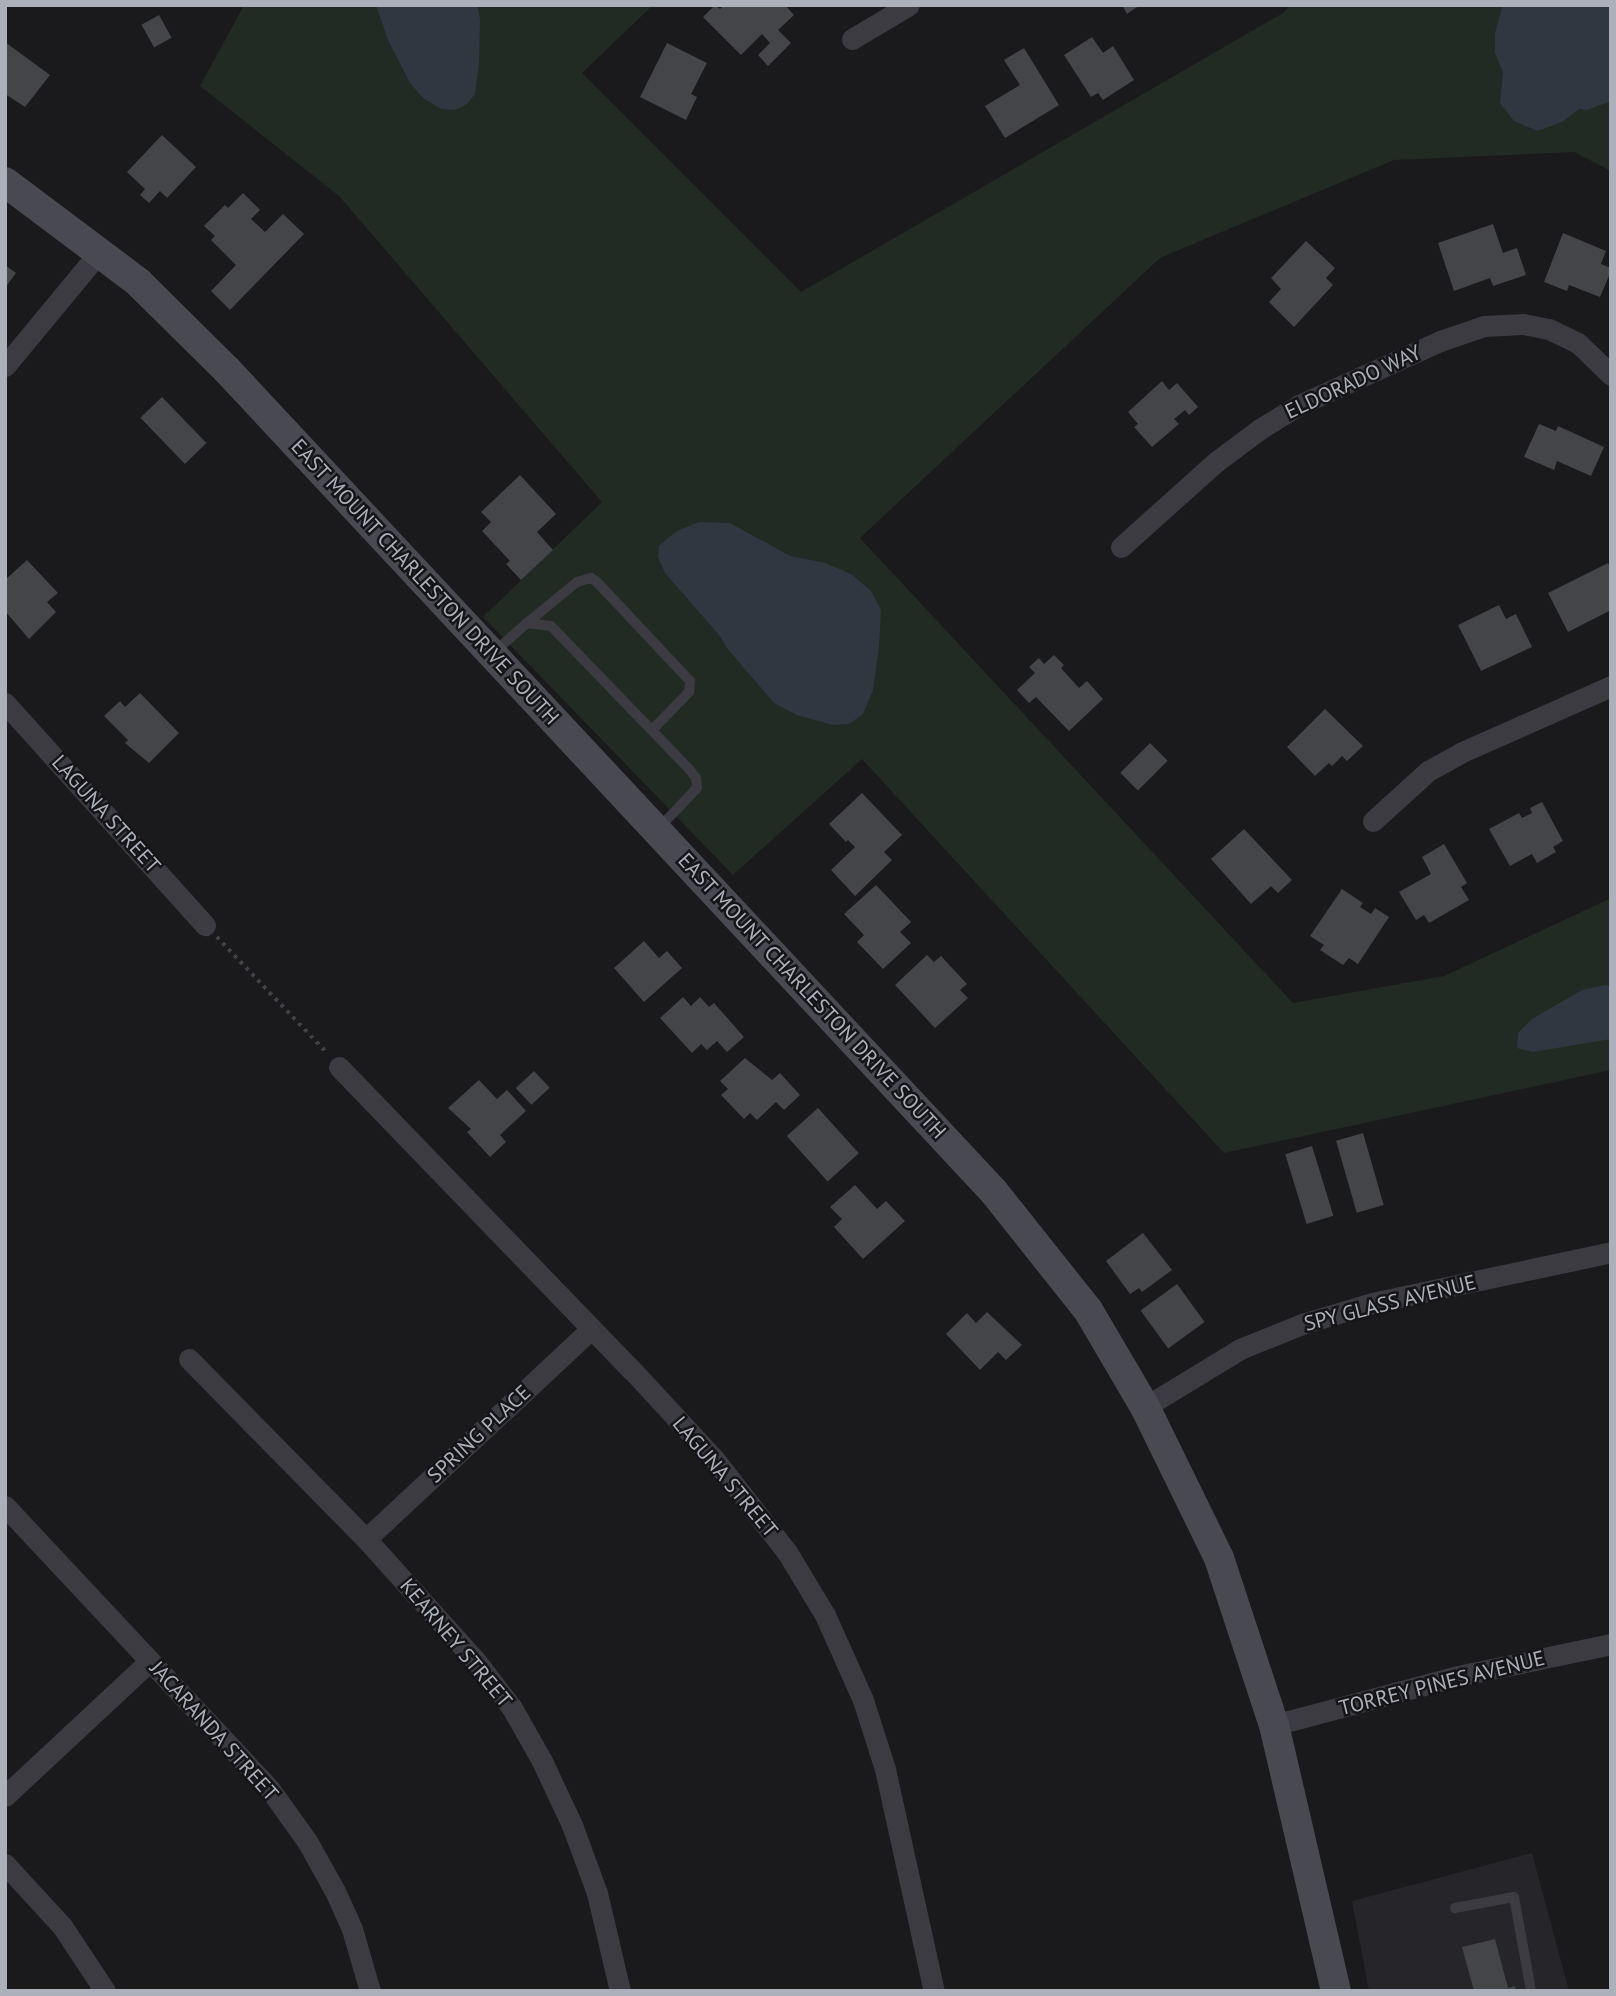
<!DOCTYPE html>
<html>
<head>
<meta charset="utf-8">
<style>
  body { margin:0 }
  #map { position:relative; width:1616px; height:1996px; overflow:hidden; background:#1a191c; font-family:"PT Sans",sans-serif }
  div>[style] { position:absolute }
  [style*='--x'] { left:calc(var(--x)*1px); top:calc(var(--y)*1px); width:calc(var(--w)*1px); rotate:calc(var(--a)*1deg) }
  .built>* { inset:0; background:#262529 }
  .green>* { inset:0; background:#212a23 }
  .water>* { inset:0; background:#2f3840 }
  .building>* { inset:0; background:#444549; transform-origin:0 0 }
  .path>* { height:3.5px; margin-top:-1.75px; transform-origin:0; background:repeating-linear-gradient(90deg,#414248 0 3.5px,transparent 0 8.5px) }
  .lane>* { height:10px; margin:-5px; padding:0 5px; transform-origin:5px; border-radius:5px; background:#3b3b41 }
  .street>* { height:21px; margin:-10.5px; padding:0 10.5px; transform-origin:10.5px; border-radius:10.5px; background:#3b3b41 }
  .secondary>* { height:30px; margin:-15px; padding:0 15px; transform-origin:15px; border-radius:15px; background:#494a51 }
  span { translate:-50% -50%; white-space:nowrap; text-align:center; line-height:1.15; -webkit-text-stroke:5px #151417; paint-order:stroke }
  .street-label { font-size:21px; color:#acb0bb }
  .frame { position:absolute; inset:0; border:7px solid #acb0bb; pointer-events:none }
</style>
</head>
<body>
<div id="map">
  <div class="built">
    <i style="clip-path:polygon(1532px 1853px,1569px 1991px,1369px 1991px,1352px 1901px)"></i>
  </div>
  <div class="green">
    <i style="clip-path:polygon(244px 5px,653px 5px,582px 73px,801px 292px,1283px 13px,1291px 5px,1611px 5px,1611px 171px,1574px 152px,1394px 160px,1160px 258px,860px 538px,1293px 1003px,1444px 976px,1611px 898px,1611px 1070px,1224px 1153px,862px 759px,733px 875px,483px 617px,602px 502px,339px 196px,200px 86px)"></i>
  </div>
  <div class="water">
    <i style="clip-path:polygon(376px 5px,477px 5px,480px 19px,479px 63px,475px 94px,467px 104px,455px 110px,441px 109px,423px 98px,410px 83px,388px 40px)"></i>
    <i style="clip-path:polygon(1503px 5px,1611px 5px,1611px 101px,1587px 110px,1579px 109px,1562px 122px,1537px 131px,1514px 121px,1500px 103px,1503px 72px,1495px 53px,1495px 33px)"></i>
    <i style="clip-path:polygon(699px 522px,730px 523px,790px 556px,825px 563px,851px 574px,871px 591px,881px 610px,879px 646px,873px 690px,863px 714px,849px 724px,833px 725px,797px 715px,774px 703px,727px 648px,720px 636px,665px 573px,658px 557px,659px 546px,668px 538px,679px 530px)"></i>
    <i style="clip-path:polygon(1606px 985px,1611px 987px,1611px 1039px,1533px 1052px,1517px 1048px,1518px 1033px,1532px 1019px,1582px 990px)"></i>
  </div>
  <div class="building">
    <i style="clip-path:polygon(715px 5px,720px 9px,724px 5px,785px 5px,794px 15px,778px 30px,791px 43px,768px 66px,758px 55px,770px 43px,762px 34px,741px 55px,703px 17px)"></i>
    <i style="clip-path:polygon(1122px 5px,1140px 5px,1127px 14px)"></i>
    <i style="left:159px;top:15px;width:26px;height:20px;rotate:61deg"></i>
    <i style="clip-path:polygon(1092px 37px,1103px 53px,1113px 46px,1134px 80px,1103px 100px,1098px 93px,1091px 97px,1064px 55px)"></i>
    <i style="clip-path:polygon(5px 42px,50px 75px,25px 107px,5px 94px)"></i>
    <i style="clip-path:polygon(667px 43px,707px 63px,691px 94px,697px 97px,686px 120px,640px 97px)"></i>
    <i style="clip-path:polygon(1024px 48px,1059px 105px,1005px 138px,985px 106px,1020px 85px,1004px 60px)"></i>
    <i style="clip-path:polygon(162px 135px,196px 167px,167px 198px,160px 191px,149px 203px,140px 195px,145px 189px,127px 172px)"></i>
    <i style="clip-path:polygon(243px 193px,260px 210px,251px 219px,265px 232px,283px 214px,304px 234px,230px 310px,211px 291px,236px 265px,211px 240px,215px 236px,204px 226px,225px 205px,228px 208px)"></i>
    <i style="clip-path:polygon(1493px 224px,1503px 253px,1517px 248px,1526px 275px,1493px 286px,1490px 278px,1454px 291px,1438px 243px)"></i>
    <i style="clip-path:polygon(1563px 233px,1606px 251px,1601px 264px,1611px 268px,1611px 271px,1600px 297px,1569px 285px,1567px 291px,1544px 282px)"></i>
    <i style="clip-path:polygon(1306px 241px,1335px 268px,1326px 278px,1333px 285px,1294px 327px,1269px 302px,1281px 289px,1271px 278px)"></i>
    <i style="clip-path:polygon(5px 265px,16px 273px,5px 288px)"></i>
    <i style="clip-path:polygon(1162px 381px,1169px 390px,1177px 383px,1198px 407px,1189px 415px,1185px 410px,1174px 419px,1179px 424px,1152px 447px,1134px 427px,1138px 424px,1128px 412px)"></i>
    <i style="left:162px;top:397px;width:64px;height:30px;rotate:46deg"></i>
    <i style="clip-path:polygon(1539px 424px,1556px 431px,1558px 426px,1604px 447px,1591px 476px,1557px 461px,1554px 470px,1524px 457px)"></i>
    <i style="clip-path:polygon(520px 475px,556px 514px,537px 532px,553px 550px,521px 580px,506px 564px,510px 561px,482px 531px,491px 522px,481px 512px)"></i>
    <i style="clip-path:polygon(27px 560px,58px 593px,47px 602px,56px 612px,29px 639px,5px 611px,5px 580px)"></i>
    <i style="clip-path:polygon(1608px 563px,1611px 569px,1611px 610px,1568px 632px,1548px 593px)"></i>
    <i style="clip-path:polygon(1499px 605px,1506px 619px,1516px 614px,1532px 647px,1481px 671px,1458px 625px)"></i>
    <i style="clip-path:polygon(1054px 655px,1064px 665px,1061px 668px,1079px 688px,1087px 681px,1103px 699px,1069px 731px,1036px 697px,1029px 703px,1017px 690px,1035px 673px,1029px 667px,1039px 658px,1044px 664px)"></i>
    <i style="clip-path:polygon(140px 693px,179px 733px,149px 763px,125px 743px,128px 740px,104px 716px,120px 701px,125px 707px)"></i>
    <i style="clip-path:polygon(1325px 709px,1363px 746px,1347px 761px,1342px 756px,1332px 766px,1329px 763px,1315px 776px,1287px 747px)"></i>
    <i style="left:1150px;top:743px;width:25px;height:42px;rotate:45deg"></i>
    <i style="clip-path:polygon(862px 793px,902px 835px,884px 852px,892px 860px,855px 896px,831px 870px,855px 847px,848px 840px,846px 842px,829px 824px)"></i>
    <i style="clip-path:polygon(1542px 802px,1563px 841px,1553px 847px,1556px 852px,1537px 863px,1532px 854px,1510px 866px,1489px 829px,1519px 813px,1522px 818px,1532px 813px,1530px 808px)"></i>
    <i style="clip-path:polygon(1244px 829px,1292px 880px,1278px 893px,1271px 886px,1251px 904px,1211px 859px)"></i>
    <i style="clip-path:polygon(1444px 844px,1467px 883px,1461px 887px,1469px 900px,1429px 923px,1424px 915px,1416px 920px,1399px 892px,1431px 874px,1422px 857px)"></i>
    <i style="clip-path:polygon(876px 885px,911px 922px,900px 932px,911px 943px,883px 969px,857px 942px,864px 935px,844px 914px)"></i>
    <i style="clip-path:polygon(1342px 889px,1363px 903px,1360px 907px,1371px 914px,1375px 908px,1389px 917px,1358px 964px,1349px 958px,1343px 965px,1320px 950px,1324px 945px,1310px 936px)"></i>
    <i style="clip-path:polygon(644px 941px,659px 958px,667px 951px,682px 968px,644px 1002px,614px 968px)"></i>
    <i style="clip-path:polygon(927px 955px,934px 962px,941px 956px,967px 984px,960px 990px,968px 998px,935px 1028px,895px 985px)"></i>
    <i style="clip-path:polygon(683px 997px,691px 1006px,700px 997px,709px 1007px,714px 1003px,744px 1037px,727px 1052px,717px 1041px,707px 1050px,701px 1044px,692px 1053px,660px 1018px)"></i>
    <i style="clip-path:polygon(745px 1058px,772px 1080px,780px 1073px,800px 1095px,784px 1110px,776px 1102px,757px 1120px,750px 1113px,744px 1119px,721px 1095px,728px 1089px,720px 1081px)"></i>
    <i style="left:534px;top:1071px;width:23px;height:25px;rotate:47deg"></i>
    <i style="clip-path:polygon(479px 1080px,497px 1099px,507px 1090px,526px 1111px,500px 1135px,506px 1142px,490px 1157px,467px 1132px,471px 1129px,448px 1108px)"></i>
    <i style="left:818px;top:1108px;width:61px;height:42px;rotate:48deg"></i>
    <i style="left:1363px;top:1133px;width:75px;height:28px;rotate:74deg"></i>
    <i style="left:1312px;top:1146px;width:73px;height:28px;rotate:73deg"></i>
    <i style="clip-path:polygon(855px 1185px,877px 1209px,886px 1201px,905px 1221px,863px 1259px,834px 1227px,842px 1219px,830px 1207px)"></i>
    <i style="clip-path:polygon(1143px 1233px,1172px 1270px,1142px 1292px,1139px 1288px,1130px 1294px,1106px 1261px)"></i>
    <i style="left:1177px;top:1284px;width:47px;height:45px;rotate:54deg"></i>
    <i style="clip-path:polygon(987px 1312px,1022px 1345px,1006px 1360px,998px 1352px,980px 1370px,946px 1334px,967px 1313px,976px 1323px)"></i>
    <i style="clip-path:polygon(1495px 1939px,1508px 1988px,1515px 1986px,1516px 1991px,1474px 1991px,1462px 1947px)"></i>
  </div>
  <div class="path">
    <i style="--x:217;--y:937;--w:160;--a:46.5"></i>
  </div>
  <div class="lane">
    <i style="--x:527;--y:623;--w:65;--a:-39.4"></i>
    <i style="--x:577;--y:582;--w:15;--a:-16"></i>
    <i style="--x:591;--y:578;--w:7;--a:34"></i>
    <i style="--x:597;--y:582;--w:136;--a:46.8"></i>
    <i style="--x:690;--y:681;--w:11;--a:95"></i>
    <i style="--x:689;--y:692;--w:53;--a:134.2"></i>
    <i style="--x:493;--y:653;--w:45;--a:-41.4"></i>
    <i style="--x:527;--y:623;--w:24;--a:7"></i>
    <i style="--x:551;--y:626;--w:199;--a:46"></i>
    <i style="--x:689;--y:769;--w:11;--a:52"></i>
    <i style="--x:696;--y:778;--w:10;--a:84"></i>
    <i style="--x:697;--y:788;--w:55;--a:133.5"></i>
    <i style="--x:1455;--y:1908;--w:60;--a:-10.6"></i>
    <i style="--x:1514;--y:1897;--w:96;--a:79.7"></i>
  </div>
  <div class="street">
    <i style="--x:852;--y:39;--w:66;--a:-30.8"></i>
    <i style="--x:5;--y:366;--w:149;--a:-50.4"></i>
    <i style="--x:1121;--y:547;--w:129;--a:-41.9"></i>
    <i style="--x:1217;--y:461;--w:54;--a:-36.7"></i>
    <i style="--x:1260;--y:429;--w:46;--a:-31.6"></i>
    <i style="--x:1299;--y:405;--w:155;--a:-24.4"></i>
    <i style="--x:1440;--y:341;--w:46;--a:-18.8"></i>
    <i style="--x:1484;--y:326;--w:39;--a:-3"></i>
    <i style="--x:1523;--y:324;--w:26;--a:11"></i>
    <i style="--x:1549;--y:329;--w:32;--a:26"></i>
    <i style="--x:1578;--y:343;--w:46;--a:44.1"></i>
    <i style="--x:5;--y:703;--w:299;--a:48"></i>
    <i style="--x:1373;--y:821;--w:74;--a:-42.3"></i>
    <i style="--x:1428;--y:771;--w:37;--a:-29"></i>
    <i style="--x:1460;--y:753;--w:165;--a:-23.9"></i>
    <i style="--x:339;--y:1067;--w:421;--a:46"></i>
    <i style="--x:632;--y:1370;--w:122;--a:47.3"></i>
    <i style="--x:715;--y:1460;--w:117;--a:52"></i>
    <i style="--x:787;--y:1552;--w:74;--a:58.9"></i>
    <i style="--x:825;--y:1615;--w:93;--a:65.9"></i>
    <i style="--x:863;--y:1700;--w:72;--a:72.3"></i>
    <i style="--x:885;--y:1769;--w:227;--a:77.6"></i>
    <i style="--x:189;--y:1359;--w:252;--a:45.5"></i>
    <i style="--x:366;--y:1539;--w:164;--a:48"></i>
    <i style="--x:476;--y:1661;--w:59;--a:52.5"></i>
    <i style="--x:512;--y:1708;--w:61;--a:60.5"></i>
    <i style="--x:542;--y:1761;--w:71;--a:64.9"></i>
    <i style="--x:572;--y:1825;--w:72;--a:69.8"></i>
    <i style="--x:597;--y:1893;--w:101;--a:76.8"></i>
    <i style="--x:1145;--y:1407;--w:111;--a:-31.4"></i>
    <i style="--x:1240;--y:1349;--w:67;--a:-22"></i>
    <i style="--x:1302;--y:1324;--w:73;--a:-16.7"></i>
    <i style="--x:1372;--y:1303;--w:244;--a:-12"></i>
    <i style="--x:5;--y:1506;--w:386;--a:46.9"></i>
    <i style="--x:269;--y:1788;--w:65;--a:54.4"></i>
    <i style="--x:307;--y:1841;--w:57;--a:60.8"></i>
    <i style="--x:335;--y:1891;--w:42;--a:65.9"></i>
    <i style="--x:352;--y:1929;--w:65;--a:73.8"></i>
    <i style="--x:366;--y:1539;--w:308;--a:-43"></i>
    <i style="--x:1274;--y:1725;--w:190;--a:-14.9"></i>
    <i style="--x:1458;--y:1676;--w:156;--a:-11.8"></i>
    <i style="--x:5;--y:1796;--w:198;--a:-43"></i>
    <i style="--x:5;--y:1864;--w:84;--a:47.4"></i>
    <i style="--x:62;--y:1926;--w:78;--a:56.5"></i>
  </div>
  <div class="secondary">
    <i style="--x:5;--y:182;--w:166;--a:36.9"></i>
    <i style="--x:138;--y:282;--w:125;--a:44.7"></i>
    <i style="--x:227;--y:370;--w:1124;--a:46.98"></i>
    <i style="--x:994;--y:1192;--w:151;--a:51.5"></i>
    <i style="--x:1088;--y:1310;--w:113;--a:59.6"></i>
    <i style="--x:1145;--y:1407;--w:168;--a:63.9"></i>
    <i style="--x:1219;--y:1558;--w:176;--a:71.8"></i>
    <i style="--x:1274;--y:1725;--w:273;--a:76.9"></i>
  </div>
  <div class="street-label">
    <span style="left:1353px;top:382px;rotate:-25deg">ELDORADO WAY</span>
    <span style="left:425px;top:582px;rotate:47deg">EAST MOUNT CHARLESTON DRIVE SOUTH</span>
    <span style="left:106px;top:814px;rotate:48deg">LAGUNA STREET</span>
    <span style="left:812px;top:996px;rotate:47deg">EAST MOUNT CHARLESTON DRIVE SOUTH</span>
    <span style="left:1390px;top:1303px;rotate:-14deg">SPY GLASS AVENUE</span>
    <span style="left:479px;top:1434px;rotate:-43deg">SPRING PLACE</span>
    <span style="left:725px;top:1477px;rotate:50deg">LAGUNA STREET</span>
    <span style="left:456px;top:1643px;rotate:50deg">KEARNEY STREET</span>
    <span style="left:1442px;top:1683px;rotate:-14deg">TORREY PINES AVENUE</span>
    <span style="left:214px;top:1731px;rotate:48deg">JACARANDA STREET</span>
  </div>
  <div class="frame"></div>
</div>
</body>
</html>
